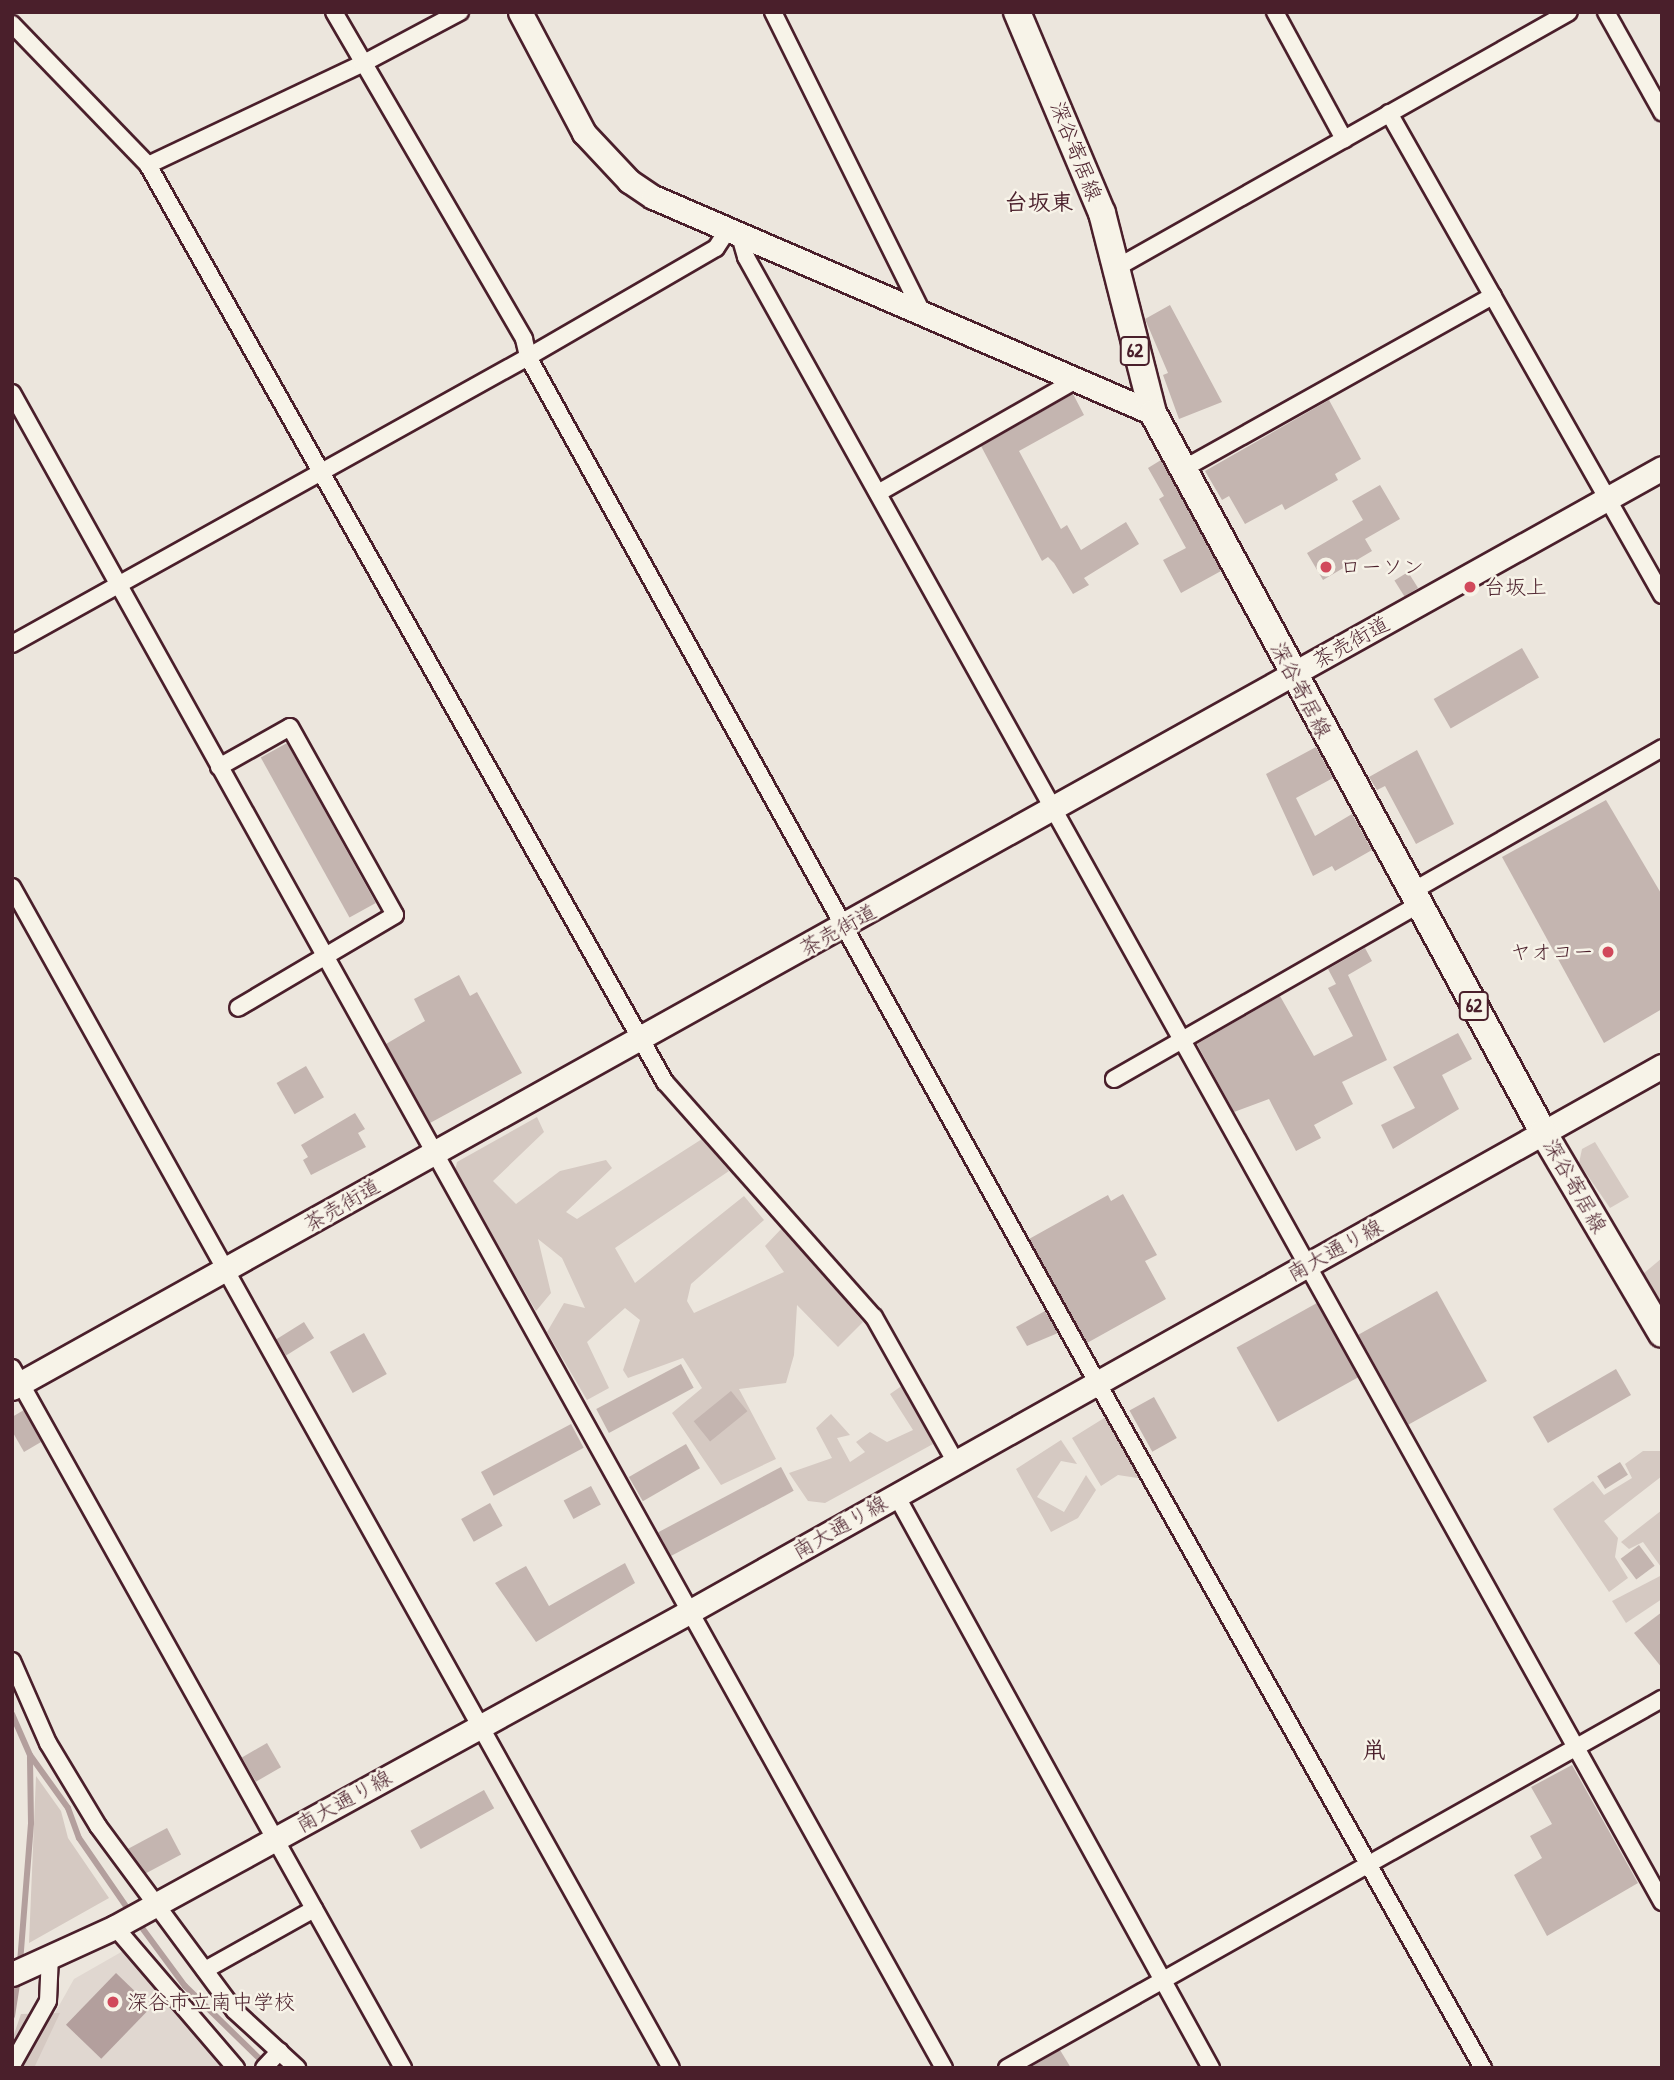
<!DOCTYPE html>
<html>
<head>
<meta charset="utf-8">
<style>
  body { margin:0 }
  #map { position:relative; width:1674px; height:2080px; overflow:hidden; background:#ece6dd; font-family:"Patrick Hand","Klee One",sans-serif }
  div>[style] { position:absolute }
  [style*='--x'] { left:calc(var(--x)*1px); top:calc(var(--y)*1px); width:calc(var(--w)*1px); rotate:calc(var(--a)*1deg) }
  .built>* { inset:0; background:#e0d7d0 }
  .green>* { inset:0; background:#d5c9c2 }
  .water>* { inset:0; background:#b39f9d; transform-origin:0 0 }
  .stream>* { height:6px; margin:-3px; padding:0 3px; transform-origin:3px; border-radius:3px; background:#b39f9d }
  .building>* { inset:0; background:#c4b5b0; transform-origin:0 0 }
  .roads { filter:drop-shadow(2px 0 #4a1f2b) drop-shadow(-2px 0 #4a1f2b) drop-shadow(0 2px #4a1f2b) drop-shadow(0 -2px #4a1f2b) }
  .street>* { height:16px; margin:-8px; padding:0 8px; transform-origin:8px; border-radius:8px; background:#f7f3e8 }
  .secondary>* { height:23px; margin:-11.5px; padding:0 11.5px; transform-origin:11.5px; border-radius:11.5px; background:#f7f3e8 }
  .primary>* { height:26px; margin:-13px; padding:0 13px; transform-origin:13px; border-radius:13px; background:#f7f3e8 }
  .dots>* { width:19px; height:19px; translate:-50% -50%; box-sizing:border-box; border:4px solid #f7f3e8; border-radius:50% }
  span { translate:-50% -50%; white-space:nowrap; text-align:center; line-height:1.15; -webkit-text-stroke:5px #f7f3e8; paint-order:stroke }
  .shield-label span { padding:2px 5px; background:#f7f3e8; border:2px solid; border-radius:5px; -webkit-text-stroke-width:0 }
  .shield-label { font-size:19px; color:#4a1f2b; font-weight:700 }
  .street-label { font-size:21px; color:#4a1f2b }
  .poi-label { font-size:21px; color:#4a1f2b }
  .left { translate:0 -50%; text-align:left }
  .right { translate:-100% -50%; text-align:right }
  .neighbourhood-label { font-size:23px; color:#4a1f2b; font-weight:700 }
  .frame { position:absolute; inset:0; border:14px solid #4a1f2b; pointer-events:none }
</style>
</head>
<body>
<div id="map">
  <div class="built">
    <i style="clip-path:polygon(123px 1951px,184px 2024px,225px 2068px,24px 2068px,74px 1979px)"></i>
  </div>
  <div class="green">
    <i style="clip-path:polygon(537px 1117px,544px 1132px,493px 1181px,516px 1204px,560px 1171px,606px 1160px,612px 1168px,566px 1212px,577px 1219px,702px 1139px,729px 1171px,615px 1248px,635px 1283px,744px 1196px,764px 1220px,691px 1284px,687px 1301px,694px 1313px,784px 1272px,765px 1246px,783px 1227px,863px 1322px,838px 1347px,797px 1305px,794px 1355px,786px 1383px,739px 1389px,776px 1459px,721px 1485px,672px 1413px,702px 1388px,683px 1358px,628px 1378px,623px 1370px,640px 1320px,625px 1308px,587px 1342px,609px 1388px,587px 1400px,547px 1332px,564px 1303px,585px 1308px,562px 1258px,538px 1239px,551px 1293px,536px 1311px,455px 1171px,457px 1162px)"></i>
    <i style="clip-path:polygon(1595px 1142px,1629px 1197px,1610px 1208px,1579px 1163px,1582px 1149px)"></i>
    <i style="clip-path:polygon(1662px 1258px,1662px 1307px,1643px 1274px)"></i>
    <i style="clip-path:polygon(903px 1385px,933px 1444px,825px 1503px,808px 1501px,789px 1473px,832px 1458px,816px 1428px,831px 1414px,850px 1435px,837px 1438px,850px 1462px,865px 1452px,856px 1442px,870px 1432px,887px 1442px,913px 1430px,890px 1394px)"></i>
    <i style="clip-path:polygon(1109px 1415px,1144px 1479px,1118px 1475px,1101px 1486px,1072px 1438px)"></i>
    <i style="clip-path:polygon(1061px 1440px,1077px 1464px,1061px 1461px,1037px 1497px,1064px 1512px,1086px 1475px,1096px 1490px,1078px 1518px,1051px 1532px,1016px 1469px)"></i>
    <i style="clip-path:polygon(1643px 1451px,1662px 1451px,1662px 1476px,1604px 1521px,1618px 1538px,1615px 1557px,1628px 1578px,1609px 1592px,1553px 1509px,1593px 1481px,1604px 1495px,1632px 1478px,1625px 1464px)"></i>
    <i style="clip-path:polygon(1662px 1510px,1662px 1566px,1661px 1567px,1643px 1542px,1629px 1549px,1621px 1542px)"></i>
    <i style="clip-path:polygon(1662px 1575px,1662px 1599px,1626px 1623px,1612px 1601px)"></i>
    <i style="clip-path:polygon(36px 1776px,61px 1811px,68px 1838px,109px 1898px,29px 1943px)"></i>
    <i style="clip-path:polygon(60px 2013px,34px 2068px,12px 2068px,12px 2040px,21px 2014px)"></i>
  </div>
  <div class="water">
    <i style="left:116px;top:1973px;width:49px;height:72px;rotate:44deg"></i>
  </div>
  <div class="stream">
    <i style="--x:12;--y:1714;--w:45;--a:66.3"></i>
    <i style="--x:30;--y:1755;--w:65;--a:54.4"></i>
    <i style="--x:68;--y:1808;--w:32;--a:70"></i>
    <i style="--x:79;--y:1838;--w:90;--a:55.4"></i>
    <i style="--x:137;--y:1921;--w:81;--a:53.6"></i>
    <i style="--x:185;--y:1986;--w:112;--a:44.3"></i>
    <i style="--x:20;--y:1963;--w:140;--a:-85.5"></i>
    <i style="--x:31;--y:1823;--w:66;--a:-90.9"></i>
    <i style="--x:12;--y:2016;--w:39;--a:-81"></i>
  </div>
  <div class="building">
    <i style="clip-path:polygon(1170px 305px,1222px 402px,1179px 419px,1163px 375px,1168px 373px,1145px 319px)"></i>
    <i style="clip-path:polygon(1073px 394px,1084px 415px,1019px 451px,1061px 529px,1067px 525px,1081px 550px,1126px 522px,1139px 544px,1084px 578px,1089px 585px,1073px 594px,1054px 563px,1048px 557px,1042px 561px,981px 446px)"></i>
    <i style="clip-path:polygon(1329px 400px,1361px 459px,1335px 474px,1338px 480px,1285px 510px,1282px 504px,1245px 524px,1229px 496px,1222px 500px,1205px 471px)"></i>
    <i style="clip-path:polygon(1161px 460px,1221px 571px,1181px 593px,1163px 560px,1186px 548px,1159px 499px,1164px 496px,1148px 468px)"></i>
    <i style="clip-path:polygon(1380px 485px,1400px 519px,1365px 539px,1372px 551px,1323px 580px,1307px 553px,1363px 520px,1352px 501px)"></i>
    <i style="left:1408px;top:572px;width:19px;height:16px;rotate:58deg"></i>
    <i style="left:1522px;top:648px;width:34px;height:102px;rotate:60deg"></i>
    <i style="left:287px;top:743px;width:183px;height:30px;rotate:61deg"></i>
    <i style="clip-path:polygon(1316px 747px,1333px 778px,1296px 798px,1315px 836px,1352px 814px,1372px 850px,1335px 871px,1332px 866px,1313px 876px,1266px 774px)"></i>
    <i style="clip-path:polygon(1417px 750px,1454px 824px,1416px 844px,1385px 786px,1377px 790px,1369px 777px)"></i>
    <i style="clip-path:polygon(1606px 800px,1662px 895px,1662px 1009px,1604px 1043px,1502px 857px)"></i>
    <i style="clip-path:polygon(1365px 948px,1372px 961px,1348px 975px,1387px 1060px,1342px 1082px,1353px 1104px,1314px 1125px,1321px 1138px,1296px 1151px,1269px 1099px,1234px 1112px,1197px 1044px,1280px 996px,1314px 1056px,1353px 1036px,1328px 988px,1336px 984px,1328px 969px)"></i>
    <i style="clip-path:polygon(459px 975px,470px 996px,477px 992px,522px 1073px,430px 1123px,386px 1044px,425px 1021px,414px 999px)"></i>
    <i style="clip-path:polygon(1458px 1033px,1472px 1059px,1442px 1075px,1459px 1109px,1393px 1149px,1381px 1125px,1415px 1108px,1393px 1067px)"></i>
    <i style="left:306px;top:1066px;width:36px;height:34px;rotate:60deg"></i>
    <i style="clip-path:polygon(355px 1113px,365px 1129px,358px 1133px,366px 1147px,311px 1175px,303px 1160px,308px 1157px,301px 1145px)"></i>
    <i style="clip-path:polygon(1123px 1194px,1157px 1255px,1145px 1261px,1166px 1299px,1087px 1343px,1029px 1239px,1108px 1195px,1111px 1201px)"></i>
    <i style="left:1437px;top:1291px;width:103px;height:90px;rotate:61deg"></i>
    <i style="left:1317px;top:1303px;width:85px;height:92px;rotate:61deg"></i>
    <i style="clip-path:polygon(1045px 1311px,1058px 1333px,1027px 1346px,1016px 1327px)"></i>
    <i style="left:304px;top:1322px;width:19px;height:33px;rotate:58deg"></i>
    <i style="left:364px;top:1333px;width:47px;height:39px;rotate:61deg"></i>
    <i style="left:681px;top:1364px;width:27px;height:96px;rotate:62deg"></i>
    <i style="left:1616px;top:1369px;width:30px;height:96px;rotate:60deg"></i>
    <i style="left:731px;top:1391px;width:26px;height:48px;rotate:51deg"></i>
    <i style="left:1154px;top:1397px;width:47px;height:28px;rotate:61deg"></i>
    <i style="clip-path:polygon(24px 1410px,41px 1442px,24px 1452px,12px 1431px,12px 1417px)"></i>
    <i style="left:571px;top:1424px;width:27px;height:102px;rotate:62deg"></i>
    <i style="left:686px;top:1444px;width:28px;height:66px;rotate:60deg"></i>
    <i style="left:1620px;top:1462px;width:15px;height:27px;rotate:58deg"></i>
    <i style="left:781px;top:1467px;width:27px;height:139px;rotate:62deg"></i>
    <i style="left:591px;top:1486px;width:21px;height:31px;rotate:62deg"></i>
    <i style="left:490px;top:1503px;width:26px;height:33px;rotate:61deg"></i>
    <i style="left:1639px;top:1545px;width:26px;height:23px;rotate:53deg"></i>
    <i style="clip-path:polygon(625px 1563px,635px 1583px,536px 1642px,495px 1583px,526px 1566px,549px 1606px)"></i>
    <i style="clip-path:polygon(1662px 1612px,1662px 1668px,1634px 1633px)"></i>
    <i style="left:267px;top:1743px;width:28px;height:29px;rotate:60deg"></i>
    <i style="clip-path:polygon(1572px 1765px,1638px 1883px,1547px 1936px,1514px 1875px,1542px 1858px,1530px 1836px,1552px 1824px,1531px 1787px)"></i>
    <i style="left:484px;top:1790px;width:21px;height:84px;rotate:61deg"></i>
    <i style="left:167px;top:1828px;width:30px;height:44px;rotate:62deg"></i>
    <i style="clip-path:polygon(1060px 2050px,1071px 2068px,1029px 2068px)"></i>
  </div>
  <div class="roads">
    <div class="street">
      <i style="--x:334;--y:12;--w:378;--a:59.8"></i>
      <i style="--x:524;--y:339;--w:18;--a:77"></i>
      <i style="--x:528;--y:357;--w:1175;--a:60.97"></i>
      <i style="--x:1098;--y:1384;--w:785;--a:60.63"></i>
      <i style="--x:773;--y:12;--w:335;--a:63.6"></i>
      <i style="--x:1275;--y:12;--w:145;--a:61.5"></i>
      <i style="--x:1606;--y:12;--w:115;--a:60.8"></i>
      <i style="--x:12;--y:24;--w:196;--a:46"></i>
      <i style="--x:148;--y:165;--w:1053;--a:60.59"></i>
      <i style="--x:665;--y:1082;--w:314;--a:48.4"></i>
      <i style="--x:874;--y:1317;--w:165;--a:60.6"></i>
      <i style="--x:1389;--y:113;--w:554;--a:60.47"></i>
      <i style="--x:148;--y:165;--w:237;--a:-25.3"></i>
      <i style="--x:362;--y:64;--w:111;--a:-28"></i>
      <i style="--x:740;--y:236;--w:22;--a:74"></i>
      <i style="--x:746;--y:257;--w:1883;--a:60.89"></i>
      <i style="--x:1116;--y:268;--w:520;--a:-29.47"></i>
      <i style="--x:12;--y:393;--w:1917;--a:60.91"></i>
      <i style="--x:1183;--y:469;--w:355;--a:-29.2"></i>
      <i style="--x:878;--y:493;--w:228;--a:-29.7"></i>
      <i style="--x:12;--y:644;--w:590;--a:-29.08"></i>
      <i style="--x:528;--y:357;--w:217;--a:-30.1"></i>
      <i style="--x:716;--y:248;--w:20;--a:-57"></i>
      <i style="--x:219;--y:767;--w:81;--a:-29.4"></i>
      <i style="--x:290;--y:727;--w:215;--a:60.8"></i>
      <i style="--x:395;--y:915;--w:182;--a:149.4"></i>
      <i style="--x:12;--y:887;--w:1352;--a:60.84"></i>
      <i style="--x:1411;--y:892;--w:289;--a:-29.8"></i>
      <i style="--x:1114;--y:1079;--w:350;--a:-29.8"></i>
      <i style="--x:12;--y:1368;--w:802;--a:60.81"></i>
      <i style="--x:896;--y:1495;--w:654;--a:61.2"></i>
      <i style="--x:12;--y:1661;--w:90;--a:66.3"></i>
      <i style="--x:48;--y:1743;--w:97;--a:58.9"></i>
      <i style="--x:98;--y:1826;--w:229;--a:53.5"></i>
      <i style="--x:234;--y:2010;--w:86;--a:42.6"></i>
      <i style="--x:115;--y:1927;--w:186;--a:49.4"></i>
      <i style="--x:205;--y:1970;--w:125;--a:-29.2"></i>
      <i style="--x:12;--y:2065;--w:73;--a:-60.6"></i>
      <i style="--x:48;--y:2001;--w:45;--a:-87.5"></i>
      <i style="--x:264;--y:2068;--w:23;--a:-47"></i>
      <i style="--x:1007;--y:2068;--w:752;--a:-29.4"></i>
    </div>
    <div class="secondary">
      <i style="--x:520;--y:12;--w:137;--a:62.1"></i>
      <i style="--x:584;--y:133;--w:66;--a:46.8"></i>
      <i style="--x:629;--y:181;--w:29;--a:34"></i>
      <i style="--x:653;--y:197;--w:545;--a:23.36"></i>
      <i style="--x:12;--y:1388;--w:1889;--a:-29.14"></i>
      <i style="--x:12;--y:1974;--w:113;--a:-24.5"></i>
      <i style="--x:115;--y:1927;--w:655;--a:-28.76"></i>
      <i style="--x:689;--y:1612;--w:1116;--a:-29.3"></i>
    </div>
    <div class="primary">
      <i style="--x:1017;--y:12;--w:218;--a:67.1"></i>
      <i style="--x:1102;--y:213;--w:206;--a:75.7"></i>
      <i style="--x:1153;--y:413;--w:818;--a:61.52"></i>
      <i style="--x:1543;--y:1132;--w:234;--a:59.5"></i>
    </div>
  </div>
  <div class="dots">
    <i style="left:1326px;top:567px;background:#d1495b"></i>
    <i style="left:1470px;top:587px;background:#d1495b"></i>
    <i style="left:1608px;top:952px;background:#d1495b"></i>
    <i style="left:113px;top:2002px;background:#d1495b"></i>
  </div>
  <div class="shield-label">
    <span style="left:1135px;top:351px">62</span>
    <span style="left:1474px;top:1006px">62</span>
  </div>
  <div class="street-label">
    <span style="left:1076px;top:151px;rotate:68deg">深谷寄居線</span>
    <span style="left:1351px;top:642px;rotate:-29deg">茶売街道</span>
    <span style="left:1301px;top:690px;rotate:62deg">深谷寄居線</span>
    <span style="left:838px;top:930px;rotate:-29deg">茶売街道</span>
    <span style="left:1575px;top:1186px;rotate:60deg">深谷寄居線</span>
    <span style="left:342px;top:1205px;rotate:-30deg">茶売街道</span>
    <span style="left:1335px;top:1250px;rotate:-29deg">南大通り線</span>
    <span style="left:840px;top:1527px;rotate:-30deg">南大通り線</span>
    <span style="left:344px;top:1801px;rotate:-29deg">南大通り線</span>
  </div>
  <div class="poi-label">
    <span class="left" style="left:1340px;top:567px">ローソン</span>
    <span class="left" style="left:1484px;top:587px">台坂上</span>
    <span class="right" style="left:1594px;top:952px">ヤオコー</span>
    <span class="left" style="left:127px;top:2002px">深谷市立南中学校</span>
  </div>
  <div class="neighbourhood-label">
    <span style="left:1039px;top:202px">台坂東</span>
    <span style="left:1374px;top:1750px">鼡</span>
  </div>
  <div class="frame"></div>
</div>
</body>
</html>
